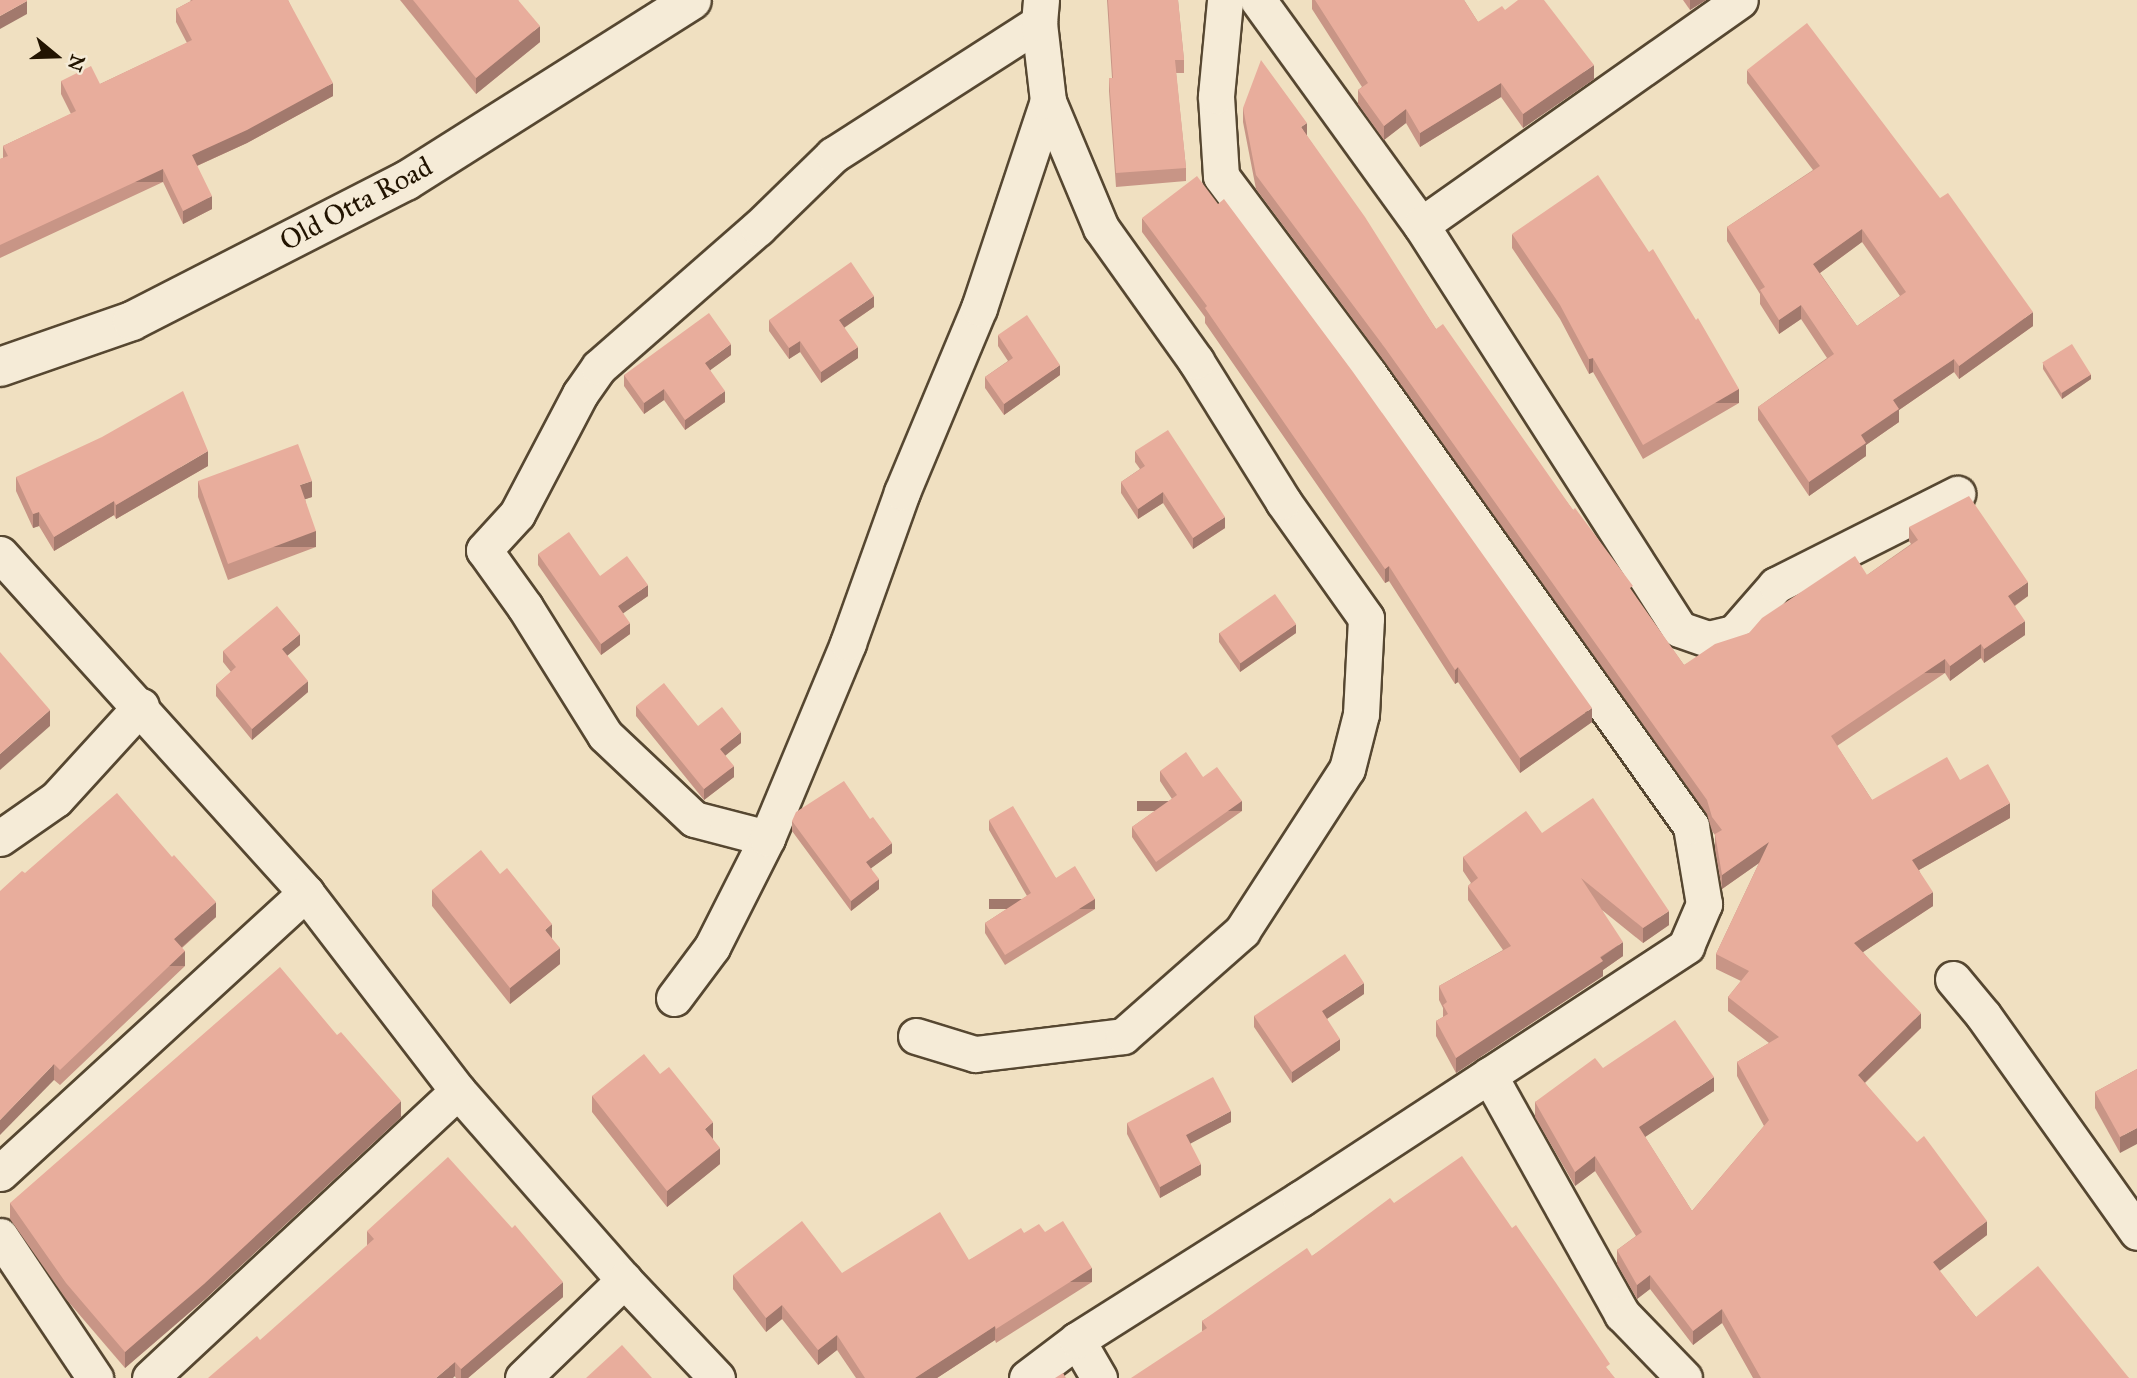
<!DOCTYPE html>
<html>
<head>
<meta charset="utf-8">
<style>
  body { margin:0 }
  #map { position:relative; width:2137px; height:1378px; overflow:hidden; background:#f0e0c1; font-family:"IM FELL Great Primer",serif }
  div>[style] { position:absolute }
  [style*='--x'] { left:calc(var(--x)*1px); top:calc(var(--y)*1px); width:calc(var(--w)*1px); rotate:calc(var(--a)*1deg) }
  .roads { filter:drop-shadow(2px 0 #564731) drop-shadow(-2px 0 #564731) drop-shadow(0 2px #564731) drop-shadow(0 -2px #564731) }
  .street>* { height:35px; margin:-17.5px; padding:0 17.5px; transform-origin:17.5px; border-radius:17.5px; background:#f5ebd7 }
  .secondary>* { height:38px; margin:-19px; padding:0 19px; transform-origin:19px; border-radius:19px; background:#f5ebd7 }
  .wall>* { inset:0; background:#c89586 }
  .shaded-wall>* { inset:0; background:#a2796d; transform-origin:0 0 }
  .building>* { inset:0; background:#e8ad9c; transform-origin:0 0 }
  span { translate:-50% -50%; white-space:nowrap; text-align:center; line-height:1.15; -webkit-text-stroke:7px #f5ebd7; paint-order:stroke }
  .street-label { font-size:28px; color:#221401 }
  .north { position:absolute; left:21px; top:21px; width:70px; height:70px; -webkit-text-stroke:5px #f5ebd7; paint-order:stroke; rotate:109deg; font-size:19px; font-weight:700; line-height:28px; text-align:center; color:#221401 }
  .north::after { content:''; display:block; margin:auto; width:24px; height:32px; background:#221401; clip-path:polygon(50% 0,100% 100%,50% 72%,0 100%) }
</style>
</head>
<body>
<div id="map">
  <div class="roads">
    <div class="street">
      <i style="--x:1258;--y:0;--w:278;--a:54.1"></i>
      <i style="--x:1421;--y:225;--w:479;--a:57.4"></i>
      <i style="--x:1679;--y:629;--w:31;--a:19"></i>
      <i style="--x:1708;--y:639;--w:27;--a:-13"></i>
      <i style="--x:1734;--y:633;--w:64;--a:-48.8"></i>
      <i style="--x:1776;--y:585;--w:203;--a:-26.7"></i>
      <i style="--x:1421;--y:225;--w:390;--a:-35.2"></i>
      <i style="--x:0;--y:554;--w:457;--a:47.9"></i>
      <i style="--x:306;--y:893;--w:250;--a:52.5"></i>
      <i style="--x:458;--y:1091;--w:252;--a:48.7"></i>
      <i style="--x:624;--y:1280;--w:135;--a:46.5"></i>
      <i style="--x:0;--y:838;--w:68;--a:-34.9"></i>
      <i style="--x:56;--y:799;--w:126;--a:-47.6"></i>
      <i style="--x:767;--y:838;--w:75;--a:-165.4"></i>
      <i style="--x:694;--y:819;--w:122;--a:-136.7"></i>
      <i style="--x:605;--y:735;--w:151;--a:-122"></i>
      <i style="--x:525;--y:607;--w:70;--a:-125.7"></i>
      <i style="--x:484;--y:550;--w:49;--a:-47.5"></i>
      <i style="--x:517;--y:514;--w:136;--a:-62.3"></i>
      <i style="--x:580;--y:394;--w:33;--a:-55"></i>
      <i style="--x:599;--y:367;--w:211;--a:-41.2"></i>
      <i style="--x:758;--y:228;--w:105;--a:-44.2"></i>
      <i style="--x:833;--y:155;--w:245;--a:-32.7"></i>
      <i style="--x:1953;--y:979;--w:47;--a:50.2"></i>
      <i style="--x:1983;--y:1015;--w:266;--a:54.6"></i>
      <i style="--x:674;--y:998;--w:64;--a:-53.3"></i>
      <i style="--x:712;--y:947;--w:122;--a:-63.2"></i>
      <i style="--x:767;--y:838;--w:211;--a:-67.4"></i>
      <i style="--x:848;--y:643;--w:160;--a:-70.3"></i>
      <i style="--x:902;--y:492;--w:199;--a:-67.3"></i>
      <i style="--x:979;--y:308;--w:218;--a:-71.6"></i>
      <i style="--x:916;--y:1036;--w:62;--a:17"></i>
      <i style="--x:975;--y:1054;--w:149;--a:-6.9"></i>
      <i style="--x:1123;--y:1036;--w:159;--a:-41.4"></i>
      <i style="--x:1242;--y:931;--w:193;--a:-57.1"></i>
      <i style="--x:1347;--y:769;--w:57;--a:-75.7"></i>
      <i style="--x:1361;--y:714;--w:96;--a:-87"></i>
      <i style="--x:1366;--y:618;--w:143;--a:-125.4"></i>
      <i style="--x:1283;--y:501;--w:165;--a:-121.9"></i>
      <i style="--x:1196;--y:361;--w:163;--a:-125.5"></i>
      <i style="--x:1101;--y:228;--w:138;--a:-112.7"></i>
      <i style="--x:1048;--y:101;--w:79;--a:-96.6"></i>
      <i style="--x:1039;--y:23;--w:23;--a:-85"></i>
      <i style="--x:1489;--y:1075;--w:274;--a:60.9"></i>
      <i style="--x:1622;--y:1314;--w:89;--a:45.9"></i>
      <i style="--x:0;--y:1173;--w:415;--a:-42.5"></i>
      <i style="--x:0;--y:1236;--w:171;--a:56.2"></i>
      <i style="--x:1077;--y:1340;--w:44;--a:59.9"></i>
      <i style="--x:150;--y:1378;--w:421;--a:-43"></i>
      <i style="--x:523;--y:1378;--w:141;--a:-44.1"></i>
      <i style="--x:1027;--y:1378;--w:63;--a:-37.2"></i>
      <i style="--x:1077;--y:1340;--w:264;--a:-32.3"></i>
      <i style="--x:1300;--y:1199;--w:462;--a:-33.2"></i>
      <i style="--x:1686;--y:946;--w:46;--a:-66.8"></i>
      <i style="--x:1704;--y:904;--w:79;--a:-99.5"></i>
      <i style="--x:1691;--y:826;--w:555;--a:-125.47"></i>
      <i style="--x:1369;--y:374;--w:247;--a:-126.8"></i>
      <i style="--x:1221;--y:176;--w:80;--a:-93.6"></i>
      <i style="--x:1216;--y:96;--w:96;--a:-84.6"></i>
    </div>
    <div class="secondary">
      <i style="--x:0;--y:367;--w:140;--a:-19.2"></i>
      <i style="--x:132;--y:321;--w:308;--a:-27.1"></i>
      <i style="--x:406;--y:181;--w:338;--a:-32.3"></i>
    </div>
  </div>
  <div class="wall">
    <i style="clip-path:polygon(190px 0,288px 0,333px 96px,247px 143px,197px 166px,212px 209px,183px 224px,163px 182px,0 258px,0 159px,3px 158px,3px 146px,71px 114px,61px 94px,61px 81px,100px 84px,187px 43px,176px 22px,176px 9px,191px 1px)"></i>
    <i style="clip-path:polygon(400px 0,518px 0,540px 42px,476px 94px)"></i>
    <i style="clip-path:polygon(1107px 0,1178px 0,1184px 60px,1184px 73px,1176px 73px,1186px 168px,1186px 181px,1116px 187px,1109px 91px,1109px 78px,1112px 78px)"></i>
    <i style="clip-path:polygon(1312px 0,1464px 0,1478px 22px,1505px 10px,1594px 79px,1523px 128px,1501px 97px,1420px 147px,1406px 123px,1384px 140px,1358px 104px,1358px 90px,1362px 87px,1312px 9px)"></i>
    <i style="clip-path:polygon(1683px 0,1706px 0,1690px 10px)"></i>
    <i style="clip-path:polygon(evenodd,1747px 70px,2033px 326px,1959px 379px,1954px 372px,1899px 410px,1899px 422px,1866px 445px,1866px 456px,1809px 496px,1758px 420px,1758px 407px,1827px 358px,1801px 319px,1779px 334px,1760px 304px,1760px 294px,1727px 241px,1727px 227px,1813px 170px,1747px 83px,1747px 70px,1862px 242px,1900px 296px,1857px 326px,1820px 273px,1862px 242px)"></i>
    <i style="clip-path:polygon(1243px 108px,1307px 136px,1436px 329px,1573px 510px,1684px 665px,1867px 575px,1911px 544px,1909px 541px,1909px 527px,2028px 596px,2015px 606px,2025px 635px,1984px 663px,1981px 658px,1950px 681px,1945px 673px,1837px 746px,1872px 800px,1960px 780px,2010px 818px,1919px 870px,1933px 906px,1863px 952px,1921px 1028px,1865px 1083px,1987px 1235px,1939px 1271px,1976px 1317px,2129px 1378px,1753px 1378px,1722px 1323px,1693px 1345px,1650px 1289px,1637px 1299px,1617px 1264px,1617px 1250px,1636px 1236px,1595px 1171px,1575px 1186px,1535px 1117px,1535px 1102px,1603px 1068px,1714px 1091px,1645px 1137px,1692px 1211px,1764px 1126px,1737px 1076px,1737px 1062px,1769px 1043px,1728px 1011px,1728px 997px,1741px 981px,1716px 969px,1716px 954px,1759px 863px,1722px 889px,1715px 849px,1715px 835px,1712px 831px,1707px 814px,1385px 362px,1256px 189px,1243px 122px)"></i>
    <i style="clip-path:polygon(1142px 218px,1592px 722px,1520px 773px,1458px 682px,1455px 684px,1389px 581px,1385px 583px,1205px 323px,1205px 317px,1142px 232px)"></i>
    <i style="clip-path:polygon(1512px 234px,1739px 403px,1643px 459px,1593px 372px,1589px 374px,1560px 319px,1512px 248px)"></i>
    <i style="clip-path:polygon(874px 307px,844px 328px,858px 358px,821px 383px,800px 352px,789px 359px,769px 331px,769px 320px)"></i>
    <i style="clip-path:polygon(998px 335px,1060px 375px,1004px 415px,985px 388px,985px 377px,1008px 361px,998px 346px)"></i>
    <i style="clip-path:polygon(731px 355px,710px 370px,725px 402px,685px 430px,664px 400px,644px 414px,624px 386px,624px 375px)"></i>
    <i style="clip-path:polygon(2043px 364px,2091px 379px,2062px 399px,2043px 369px)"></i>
    <i style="clip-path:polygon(1135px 451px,1225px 528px,1193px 549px,1163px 503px,1138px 519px,1121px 493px,1121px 482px,1140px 469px,1135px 462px)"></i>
    <i style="clip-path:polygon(208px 466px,116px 519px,114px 515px,54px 551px,39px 526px,33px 528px,16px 491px,16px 477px)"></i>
    <i style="clip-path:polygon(198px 481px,312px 497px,305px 499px,316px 547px,228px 580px,198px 497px)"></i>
    <i style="clip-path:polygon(538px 554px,600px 576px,648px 596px,623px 613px,630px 634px,601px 655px,538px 565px)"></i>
    <i style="clip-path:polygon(1219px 633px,1296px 633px,1240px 672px,1219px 642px)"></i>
    <i style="clip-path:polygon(300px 645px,287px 656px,308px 692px,252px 740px,216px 696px,216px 685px,231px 672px,223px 662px,223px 651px)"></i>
    <i style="clip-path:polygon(636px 706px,698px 726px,741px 743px,725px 755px,734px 777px,704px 800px,636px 716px)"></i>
    <i style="clip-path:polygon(1160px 771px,1203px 777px,1242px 811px,1156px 872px,1132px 837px,1132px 827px,1172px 799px,1160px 781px)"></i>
    <i style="clip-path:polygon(989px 820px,1056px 878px,1095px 909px,1005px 965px,985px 933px,985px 923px,1027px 896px,989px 830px)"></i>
    <i style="clip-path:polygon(792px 821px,892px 853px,871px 868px,879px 889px,851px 911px,792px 831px)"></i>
    <i style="clip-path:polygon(1542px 833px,1669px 925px,1643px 943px,1602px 910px,1623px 956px,1603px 970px,1603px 976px,1456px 1073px,1436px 1036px,1436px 1021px,1443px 1017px,1443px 1008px,1439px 1000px,1439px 986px,1503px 950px,1468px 900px,1468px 886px,1471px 883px,1463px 871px,1463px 857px)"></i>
    <i style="clip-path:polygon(25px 873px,216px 917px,182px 948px,185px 966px,60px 1085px,54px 1080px)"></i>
    <i style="clip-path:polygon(500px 874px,552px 939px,560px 964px,510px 1004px,432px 906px,432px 890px)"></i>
    <i style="clip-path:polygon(1364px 994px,1327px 1019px,1340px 1050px,1292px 1083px,1254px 1027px,1254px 1016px)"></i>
    <i style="clip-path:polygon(2137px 1069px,2120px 1153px,2095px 1108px,2095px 1092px)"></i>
    <i style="clip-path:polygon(660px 1074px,713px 1138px,713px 1139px,720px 1164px,667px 1207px,592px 1112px,592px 1096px)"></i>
    <i style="clip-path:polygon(401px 1117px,204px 1300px,125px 1368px,66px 1299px,10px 1219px,10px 1203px)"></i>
    <i style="clip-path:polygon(1231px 1122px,1190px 1143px,1201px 1175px,1160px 1198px,1127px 1134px,1127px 1123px)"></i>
    <i style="clip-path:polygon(1394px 1203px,1610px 1372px,1202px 1331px,1202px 1321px,1312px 1256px)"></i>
    <i style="clip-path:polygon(367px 1231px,563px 1297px,468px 1378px,456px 1378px,367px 1245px)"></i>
    <i style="clip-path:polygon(1045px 1232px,1092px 1282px,996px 1343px,995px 1340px,937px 1378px,856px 1378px,837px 1350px,818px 1365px,782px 1319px,766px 1332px,733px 1289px,733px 1275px,842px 1273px,969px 1260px,1024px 1233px)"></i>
  </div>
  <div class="shaded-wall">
    <i style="clip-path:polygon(1690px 0,1706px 0,1690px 10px)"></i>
    <i style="clip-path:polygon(27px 1px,27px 14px,0 29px,0 16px)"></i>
    <i style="clip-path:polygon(540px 26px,540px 42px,476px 94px,476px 78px)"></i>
    <i style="clip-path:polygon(1594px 65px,1594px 79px,1523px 128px,1523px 114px)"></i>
    <i style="clip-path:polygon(333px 83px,333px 96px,247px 143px,192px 168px,192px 155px)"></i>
    <i style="clip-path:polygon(1501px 83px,1501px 97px,1420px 147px,1420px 133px)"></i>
    <i style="clip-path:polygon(1406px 109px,1406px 123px,1384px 140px,1384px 126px)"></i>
    <i style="clip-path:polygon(1307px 123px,1307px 137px,1301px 127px)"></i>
    <i style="left:163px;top:169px;width:13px;height:180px;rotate:90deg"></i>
    <i style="clip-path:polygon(212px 196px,212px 209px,183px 224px,183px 211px)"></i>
    <i style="clip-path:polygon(1862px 229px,1862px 242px,1813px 278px,1813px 264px)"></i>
    <i style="clip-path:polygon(874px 296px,874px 307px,839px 331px,839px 320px)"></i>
    <i style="clip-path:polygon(1801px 305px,1801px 319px,1779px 334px,1779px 320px)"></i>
    <i style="clip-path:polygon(2033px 312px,2033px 326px,1959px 379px,1959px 366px)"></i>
    <i style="clip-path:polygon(800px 341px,800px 352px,789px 359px,789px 348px)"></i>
    <i style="clip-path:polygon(731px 344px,731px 355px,705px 374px,705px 363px)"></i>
    <i style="clip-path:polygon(858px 347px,858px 358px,821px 383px,821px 372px)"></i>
    <i style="clip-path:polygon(1593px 358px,1593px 372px,1589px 374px,1589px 359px)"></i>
    <i style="clip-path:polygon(1954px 359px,1954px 372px,1899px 410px,1899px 422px,1866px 445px,1866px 456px,1809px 496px,1809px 482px,1893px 400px)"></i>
    <i style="clip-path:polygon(1060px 365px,1060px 375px,1004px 415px,1004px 404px)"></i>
    <i style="clip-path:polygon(2091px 374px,2091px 379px,2062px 399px,2062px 393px)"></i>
    <i style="clip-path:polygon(664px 389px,664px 400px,644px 414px,644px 403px)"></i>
    <i style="left:1739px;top:389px;width:14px;height:111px;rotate:90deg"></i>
    <i style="clip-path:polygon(725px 391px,725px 402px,685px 430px,685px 420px)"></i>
    <i style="clip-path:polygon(208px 451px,208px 466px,116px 519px,116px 505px)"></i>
    <i style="clip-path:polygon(312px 481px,312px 497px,300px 501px,300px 485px)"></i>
    <i style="clip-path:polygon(1163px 492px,1163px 503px,1138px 519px,1138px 509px)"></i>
    <i style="clip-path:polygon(114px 501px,114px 515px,54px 551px,54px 537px)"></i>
    <i style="clip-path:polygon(39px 512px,39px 526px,33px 528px,33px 514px)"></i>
    <i style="clip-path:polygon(1225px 517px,1225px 528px,1193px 549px,1193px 538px)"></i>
    <i style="left:316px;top:531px;width:16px;height:94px;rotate:90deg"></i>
    <i style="clip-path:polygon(1389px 566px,1389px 581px,1385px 583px,1385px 569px)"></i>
    <i style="clip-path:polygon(2028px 582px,2028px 596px,2008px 610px,2008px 596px)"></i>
    <i style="clip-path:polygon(648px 585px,648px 596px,618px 617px,618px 606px)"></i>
    <i style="clip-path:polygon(2025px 621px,2025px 635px,1984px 663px,1984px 649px)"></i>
    <i style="clip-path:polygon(630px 623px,630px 634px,601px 655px,601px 644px)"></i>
    <i style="clip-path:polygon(1296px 624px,1296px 633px,1240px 672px,1240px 663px)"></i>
    <i style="clip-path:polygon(300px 634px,300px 645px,282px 660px,282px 649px)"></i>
    <i style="clip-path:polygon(1981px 644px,1981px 658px,1950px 681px,1950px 666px)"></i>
    <i style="left:1945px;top:659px;width:14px;height:138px;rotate:90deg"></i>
    <i style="clip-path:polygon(1458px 667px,1458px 682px,1455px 684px,1455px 670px)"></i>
    <i style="clip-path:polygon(308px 681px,308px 692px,252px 740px,252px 729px)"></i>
    <i style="clip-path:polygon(1592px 708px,1592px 722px,1520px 773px,1520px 758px)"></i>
    <i style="clip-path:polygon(50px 710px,50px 726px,0 770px,0 754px)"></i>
    <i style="clip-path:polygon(741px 732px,741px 743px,720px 760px,720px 749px)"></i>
    <i style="clip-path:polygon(734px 766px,734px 777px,704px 800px,704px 789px)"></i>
    <i style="left:1242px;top:801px;width:10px;height:105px;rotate:90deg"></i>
    <i style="clip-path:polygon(2010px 803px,2010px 818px,1912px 874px,1912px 860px)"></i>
    <i style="clip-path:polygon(1769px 842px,1769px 856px,1722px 889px,1722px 875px)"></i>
    <i style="clip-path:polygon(892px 843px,892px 853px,866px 872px,866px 862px)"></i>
    <i style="clip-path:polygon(879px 879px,879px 889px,851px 911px,851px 901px)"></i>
    <i style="clip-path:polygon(1933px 892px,1933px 906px,1854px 958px,1854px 943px)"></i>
    <i style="left:1095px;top:899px;width:10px;height:106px;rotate:90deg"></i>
    <i style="clip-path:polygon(216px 902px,216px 917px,174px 954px,174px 939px)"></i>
    <i style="clip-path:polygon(1669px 911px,1669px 925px,1643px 943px,1643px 928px)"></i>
    <i style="clip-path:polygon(552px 924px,552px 940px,545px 930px)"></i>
    <i style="clip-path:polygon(1623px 942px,1623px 956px,1603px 970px,1603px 976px,1456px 1073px,1456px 1058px)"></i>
    <i style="clip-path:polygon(560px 948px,560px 964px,510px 1004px,510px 988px)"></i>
    <i style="left:185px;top:951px;width:15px;height:173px;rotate:90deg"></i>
    <i style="clip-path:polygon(1364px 983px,1364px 994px,1322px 1022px,1322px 1011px)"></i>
    <i style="clip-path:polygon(1921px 1013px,1921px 1028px,1858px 1089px,1858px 1075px)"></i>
    <i style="clip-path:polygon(1340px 1039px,1340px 1050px,1292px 1083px,1292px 1072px)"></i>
    <i style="clip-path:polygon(54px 1064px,54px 1080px,0 1135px,0 1120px)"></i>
    <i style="clip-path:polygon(1714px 1077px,1714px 1091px,1639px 1141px,1639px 1127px)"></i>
    <i style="clip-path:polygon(401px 1101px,401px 1117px,204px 1300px,125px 1368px,125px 1352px)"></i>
    <i style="clip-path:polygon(1231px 1111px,1231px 1122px,1186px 1146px,1186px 1135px)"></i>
    <i style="clip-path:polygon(713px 1122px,713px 1138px,705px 1145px,705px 1129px)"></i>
    <i style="clip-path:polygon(2137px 1128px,2137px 1144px,2120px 1153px,2120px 1137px)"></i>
    <i style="clip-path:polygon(720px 1148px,720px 1164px,667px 1207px,667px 1191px)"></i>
    <i style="clip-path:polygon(1595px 1156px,1595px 1171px,1575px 1186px,1575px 1172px)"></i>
    <i style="clip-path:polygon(1201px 1164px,1201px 1175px,1160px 1198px,1160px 1187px)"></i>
    <i style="clip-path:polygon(1987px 1221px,1987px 1235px,1933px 1276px,1933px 1262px)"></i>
    <i style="left:1092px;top:1268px;width:14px;height:114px;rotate:90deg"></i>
    <i style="clip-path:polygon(1650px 1275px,1650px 1289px,1637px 1299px,1637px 1285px)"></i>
    <i style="clip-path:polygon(563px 1282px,563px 1297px,468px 1378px,461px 1378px,461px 1369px)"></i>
    <i style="clip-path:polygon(782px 1305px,782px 1319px,766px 1332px,766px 1318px)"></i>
    <i style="clip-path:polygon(1722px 1309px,1722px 1323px,1693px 1345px,1693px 1331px)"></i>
    <i style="clip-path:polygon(995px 1326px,995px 1340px,937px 1378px,915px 1378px)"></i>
    <i style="clip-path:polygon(837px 1335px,837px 1350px,818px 1365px,818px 1350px)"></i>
    <i style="clip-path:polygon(455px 1362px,455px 1376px,453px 1378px,436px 1378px)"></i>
  </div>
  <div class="building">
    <i style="clip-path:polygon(0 0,27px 0,27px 1px,0 16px)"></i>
    <i style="clip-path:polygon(193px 0,288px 0,333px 83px,247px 130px,192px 155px,212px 196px,183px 211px,163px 169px,0 245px,0 159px,8px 156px,3px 146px,76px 111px,61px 81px,91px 66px,100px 84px,192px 40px,176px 9px)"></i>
    <i style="clip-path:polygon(413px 0,518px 0,540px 26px,476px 78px)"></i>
    <i style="clip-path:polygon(1108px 0,1178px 0,1184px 60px,1175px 60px,1186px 168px,1116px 173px,1109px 78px,1113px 78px)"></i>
    <i style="clip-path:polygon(1315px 0,1464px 0,1478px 22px,1502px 6px,1505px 10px,1518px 0,1544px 0,1594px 65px,1523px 114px,1501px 83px,1420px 133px,1406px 109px,1384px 126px,1358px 90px,1368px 83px)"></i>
    <i style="clip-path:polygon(evenodd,1807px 23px,1940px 198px,1948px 193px,2033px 312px,1959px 366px,1954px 359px,1893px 400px,1899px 409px,1861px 435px,1866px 443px,1809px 482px,1758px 407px,1834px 354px,1801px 305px,1779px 320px,1760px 290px,1765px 287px,1727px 227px,1820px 166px,1747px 70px,1807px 23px,1862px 229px,1906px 292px,1857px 326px,1813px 264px,1862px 229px)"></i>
    <i style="clip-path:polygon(1261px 60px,1307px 123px,1301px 127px,1365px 217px,1436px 329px,1443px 324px,1573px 510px,1575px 508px,1633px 586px,1630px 588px,1684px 665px,1715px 644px,1749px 633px,1762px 618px,1855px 556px,1867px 575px,1918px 540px,1909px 527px,1969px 496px,2028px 582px,2008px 596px,2025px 621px,1984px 649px,1981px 644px,1950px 666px,1945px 659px,1831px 736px,1872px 800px,1947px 757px,1960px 780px,1988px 764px,2010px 803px,1912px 860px,1933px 892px,1854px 943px,1921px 1013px,1858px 1075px,1917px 1142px,1924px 1136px,1987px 1221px,1933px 1262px,1976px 1317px,2038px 1266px,2129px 1378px,1761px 1378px,1722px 1309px,1693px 1331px,1650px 1275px,1637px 1285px,1617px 1250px,1642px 1232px,1595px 1156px,1575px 1172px,1535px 1102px,1595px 1058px,1603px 1068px,1675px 1020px,1714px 1077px,1639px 1127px,1692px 1211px,1769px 1120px,1737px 1062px,1779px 1037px,1728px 997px,1749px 971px,1716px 954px,1769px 842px,1722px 875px,1715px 834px,1722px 830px,1712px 817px,1707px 800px,1385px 348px,1256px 175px,1243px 108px)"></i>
    <i style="clip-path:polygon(1598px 175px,1649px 252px,1653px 249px,1696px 320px,1698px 318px,1739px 389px,1643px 445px,1593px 358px,1589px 359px,1560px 305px,1512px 234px)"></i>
    <i style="clip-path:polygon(1197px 176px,1218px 204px,1224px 199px,1353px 372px,1592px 708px,1520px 758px,1458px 667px,1455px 670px,1389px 566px,1385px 569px,1205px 308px,1207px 306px,1142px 218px)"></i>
    <i style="clip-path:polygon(851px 262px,874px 296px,839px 320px,858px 347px,821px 372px,800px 341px,789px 348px,769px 320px)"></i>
    <i style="clip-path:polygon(709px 313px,731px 344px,705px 363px,725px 391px,685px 420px,664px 389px,644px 403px,624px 375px)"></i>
    <i style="clip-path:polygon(1027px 315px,1060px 365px,1004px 404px,985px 377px,1013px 358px,998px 335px)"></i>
    <i style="left:2072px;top:344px;width:36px;height:35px;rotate:58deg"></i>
    <i style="clip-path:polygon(183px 391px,208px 451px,116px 505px,114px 501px,54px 537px,39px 512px,33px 514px,16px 477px,102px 437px)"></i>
    <i style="clip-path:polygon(1168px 430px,1225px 517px,1193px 538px,1163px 492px,1138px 509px,1121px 482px,1145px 466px,1135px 451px)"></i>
    <i style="clip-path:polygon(298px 444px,312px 481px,300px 485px,316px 531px,228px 564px,198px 481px)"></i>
    <i style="clip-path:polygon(569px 532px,600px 576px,627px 556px,648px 585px,618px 606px,630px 623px,601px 644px,538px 554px)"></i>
    <i style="left:1275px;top:594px;width:37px;height:68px;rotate:55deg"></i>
    <i style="clip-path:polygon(277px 606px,300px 634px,282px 649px,308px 681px,252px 729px,216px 685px,236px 667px,223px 651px)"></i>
    <i style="clip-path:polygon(0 652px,50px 710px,0 754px)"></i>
    <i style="clip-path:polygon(664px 683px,698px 726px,722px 707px,741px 732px,720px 749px,734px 766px,704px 789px,636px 706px)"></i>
    <i style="clip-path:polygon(1186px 752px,1203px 777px,1217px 767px,1242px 801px,1156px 862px,1132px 827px,1177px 795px,1160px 771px)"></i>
    <i style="clip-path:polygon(844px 781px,870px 819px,873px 817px,892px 843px,866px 862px,879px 879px,851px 901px,792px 821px,796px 812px)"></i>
    <i style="clip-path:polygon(117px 793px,172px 857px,174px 855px,216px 902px,174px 939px,185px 951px,60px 1070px,54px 1064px,0 1120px,0 891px,22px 871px,25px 873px)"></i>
    <i style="clip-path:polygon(1593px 798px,1669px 911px,1643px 928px,1581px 878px,1623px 942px,1600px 957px,1603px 961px,1456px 1058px,1436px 1021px,1448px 1014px,1443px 1005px,1447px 1002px,1439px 986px,1511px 946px,1468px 886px,1478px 878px,1463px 857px,1526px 811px,1542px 833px)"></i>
    <i style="clip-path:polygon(1013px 806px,1056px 878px,1075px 866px,1095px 899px,1005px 955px,985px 923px,1031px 893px,989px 820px)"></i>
    <i style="clip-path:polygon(481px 850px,500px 874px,507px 868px,552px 924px,545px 930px,560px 948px,510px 988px,432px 890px)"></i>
    <i style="clip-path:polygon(1345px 954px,1364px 983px,1322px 1011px,1340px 1039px,1292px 1072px,1254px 1016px)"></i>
    <i style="clip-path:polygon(280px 967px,337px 1035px,341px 1032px,401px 1101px,204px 1284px,125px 1352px,66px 1283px,10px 1203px)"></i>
    <i style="clip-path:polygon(644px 1054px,660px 1074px,669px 1067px,713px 1122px,705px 1129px,720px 1148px,667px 1191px,592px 1096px)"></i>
    <i style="clip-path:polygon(2137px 1069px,2137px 1128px,2120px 1137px,2095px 1092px)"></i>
    <i style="clip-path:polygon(1213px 1077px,1231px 1111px,1186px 1135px,1201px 1164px,1160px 1187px,1127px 1123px)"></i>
    <i style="clip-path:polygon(1462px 1156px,1512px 1228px,1516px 1225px,1556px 1283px,1610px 1364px,1606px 1367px,1615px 1378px,1131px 1378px,1207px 1328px,1202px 1321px,1307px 1248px,1312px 1256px,1390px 1198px,1394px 1203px)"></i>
    <i style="clip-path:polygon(448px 1157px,512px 1228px,515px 1225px,563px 1282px,461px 1369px,455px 1362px,436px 1378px,208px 1378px,257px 1336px,260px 1340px,374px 1239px,367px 1231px)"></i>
    <i style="clip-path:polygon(940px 1212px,969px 1260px,1021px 1228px,1024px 1233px,1039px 1224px,1045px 1232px,1063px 1221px,1092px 1268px,996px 1329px,995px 1326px,915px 1378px,865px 1378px,837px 1335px,818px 1350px,782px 1305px,766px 1318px,733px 1275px,802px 1221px,842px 1273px)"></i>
    <i style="clip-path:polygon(622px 1345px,652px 1378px,586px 1378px)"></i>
    <i style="clip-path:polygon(1063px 1373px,1066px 1378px,1055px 1378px)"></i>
  </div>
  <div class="street-label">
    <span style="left:356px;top:204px;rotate:-28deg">Old Otta Road</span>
  </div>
  <div class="north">N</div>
</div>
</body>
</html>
